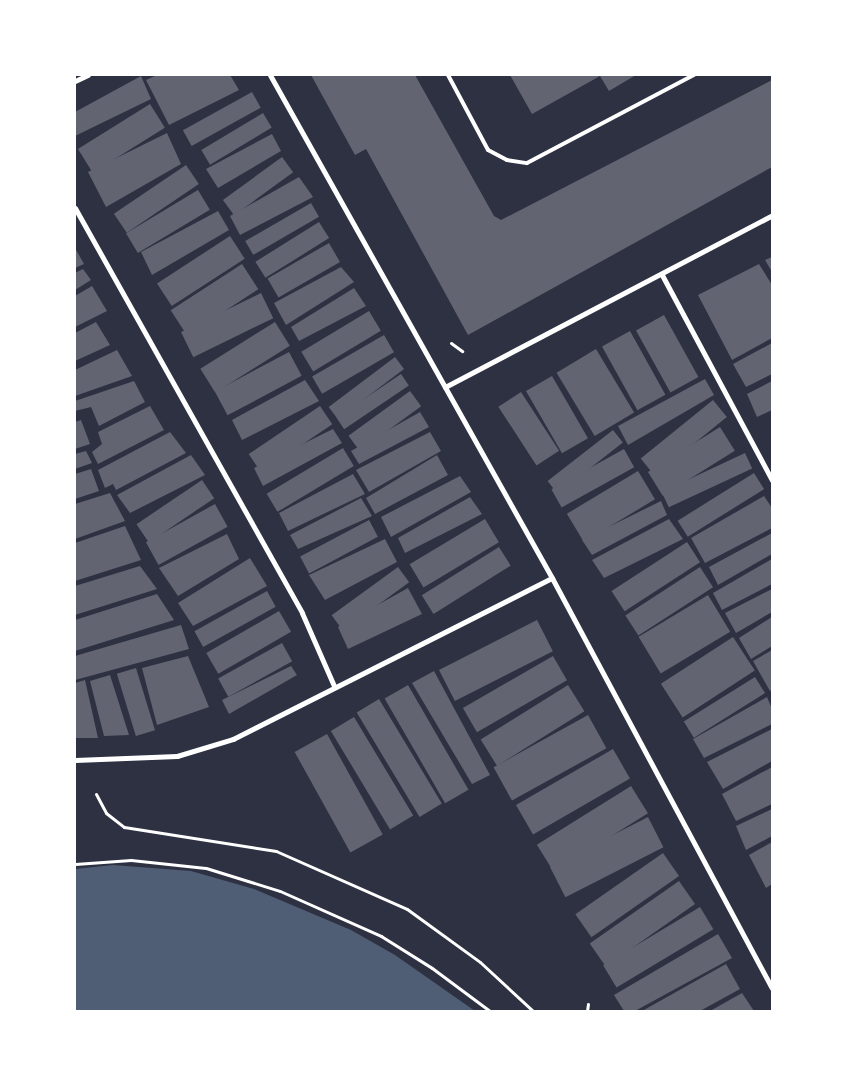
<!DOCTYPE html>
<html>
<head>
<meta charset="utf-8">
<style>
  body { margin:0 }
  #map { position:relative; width:847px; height:1086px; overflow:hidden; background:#2d3142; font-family:"Varela Round",sans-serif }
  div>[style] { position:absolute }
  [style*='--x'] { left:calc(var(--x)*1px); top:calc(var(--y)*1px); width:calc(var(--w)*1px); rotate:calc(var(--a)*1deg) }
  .water>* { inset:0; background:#4f5d75 }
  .building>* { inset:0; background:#626471; transform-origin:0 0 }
  .path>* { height:3px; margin:-1.5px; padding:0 1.5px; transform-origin:1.5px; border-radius:1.5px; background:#fff }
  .service>* { height:4px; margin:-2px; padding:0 2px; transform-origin:2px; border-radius:2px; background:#fff }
  .minor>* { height:5px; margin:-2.5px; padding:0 2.5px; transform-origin:2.5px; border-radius:2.5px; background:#fff }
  span { translate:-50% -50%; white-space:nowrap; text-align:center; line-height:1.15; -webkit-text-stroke:4.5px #fff; paint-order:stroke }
  .frame { position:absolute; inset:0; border:76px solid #fff; pointer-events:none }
</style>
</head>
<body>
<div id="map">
  <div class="water">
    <i style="clip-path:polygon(113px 865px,191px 871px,254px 889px,351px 930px,395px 955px,475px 1011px,75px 1011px,75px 869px)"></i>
  </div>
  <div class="building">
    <i style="clip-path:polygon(157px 75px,230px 75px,239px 90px,169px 125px,146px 80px)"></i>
    <i style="clip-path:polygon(311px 75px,415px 75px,494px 216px,501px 220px,772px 80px,772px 167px,468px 335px,366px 149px,355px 155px)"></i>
    <i style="clip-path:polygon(510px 75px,636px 75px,609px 91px,600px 76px,532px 114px)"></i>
    <i style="clip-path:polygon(141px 76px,151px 99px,75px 136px,75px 112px)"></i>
    <i style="left:252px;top:92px;width:18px;height:79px;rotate:61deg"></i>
    <i style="left:150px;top:104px;width:28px;height:85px;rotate:58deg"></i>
    <i style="left:263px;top:113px;width:17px;height:72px;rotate:59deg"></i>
    <i style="clip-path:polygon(167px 133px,181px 164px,106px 207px,88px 172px)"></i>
    <i style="clip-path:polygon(272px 134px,281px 151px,218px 188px,206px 169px)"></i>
    <i style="left:282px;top:157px;width:19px;height:73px;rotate:54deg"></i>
    <i style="left:186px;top:165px;width:23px;height:87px;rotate:56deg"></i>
    <i style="clip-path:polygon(299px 177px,313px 197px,240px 235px,230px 216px)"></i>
    <i style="left:198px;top:190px;width:23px;height:84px;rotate:59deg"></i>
    <i style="left:311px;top:203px;width:16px;height:76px;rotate:60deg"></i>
    <i style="clip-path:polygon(218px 211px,229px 230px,152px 275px,141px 252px)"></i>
    <i style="left:319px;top:222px;width:19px;height:75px;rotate:58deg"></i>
    <i style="left:230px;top:236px;width:27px;height:87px;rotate:57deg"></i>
    <i style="left:329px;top:243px;width:22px;height:71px;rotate:60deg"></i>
    <i style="clip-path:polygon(75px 248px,84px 264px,75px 268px)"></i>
    <i style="clip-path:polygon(772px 257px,772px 272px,765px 260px)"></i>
    <i style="left:242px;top:264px;width:30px;height:85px;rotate:57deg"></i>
    <i style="clip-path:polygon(759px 264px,772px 285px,772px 338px,732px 360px,698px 295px)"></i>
    <i style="clip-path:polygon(341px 267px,354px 282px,286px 325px,274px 303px)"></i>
    <i style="clip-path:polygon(83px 269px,91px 280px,75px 290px,75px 273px)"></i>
    <i style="clip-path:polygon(92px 286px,107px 311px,75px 327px,75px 296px)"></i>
    <i style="clip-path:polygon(354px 288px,366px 306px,299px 341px,291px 327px)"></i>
    <i style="left:261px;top:293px;width:28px;height:89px;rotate:64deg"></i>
    <i style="left:369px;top:311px;width:23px;height:79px;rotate:59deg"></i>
    <i style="left:664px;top:315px;width:71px;height:32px;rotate:61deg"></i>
    <i style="clip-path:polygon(96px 322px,110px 345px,75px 361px,75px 333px)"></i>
    <i style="left:275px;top:322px;width:28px;height:88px;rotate:58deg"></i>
    <i style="left:630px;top:331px;width:73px;height:32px;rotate:61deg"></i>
    <i style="left:384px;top:335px;width:20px;height:83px;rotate:60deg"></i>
    <i style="clip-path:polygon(772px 343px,772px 374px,746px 387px,733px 364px)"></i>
    <i style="left:596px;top:349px;width:74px;height:46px;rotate:59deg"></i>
    <i style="clip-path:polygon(117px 350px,132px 376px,75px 396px,75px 370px)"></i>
    <i style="left:289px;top:352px;width:27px;height:84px;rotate:62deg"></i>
    <i style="left:395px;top:357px;width:15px;height:83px;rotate:53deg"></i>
    <i style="left:401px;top:374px;width:14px;height:78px;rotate:56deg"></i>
    <i style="left:552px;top:376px;width:72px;height:30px;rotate:60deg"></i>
    <i style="clip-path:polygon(705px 379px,714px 395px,628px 445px,618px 426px)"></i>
    <i style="clip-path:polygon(305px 380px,319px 401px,242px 440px,232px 420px)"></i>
    <i style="clip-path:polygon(134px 381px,145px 402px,99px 426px,91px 407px,75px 411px,75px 401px)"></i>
    <i style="clip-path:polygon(772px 381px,772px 410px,757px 417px,747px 394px)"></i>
    <i style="left:410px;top:391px;width:19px;height:76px;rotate:54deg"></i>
    <i style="left:521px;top:392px;width:70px;height:27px;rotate:57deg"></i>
    <i style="left:713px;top:400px;width:22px;height:93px;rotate:51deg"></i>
    <i style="clip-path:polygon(150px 406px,164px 430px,98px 464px,92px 452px,102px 444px,98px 432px)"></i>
    <i style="left:320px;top:406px;width:22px;height:86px;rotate:56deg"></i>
    <i style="clip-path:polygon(420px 412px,429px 427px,359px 464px,351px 451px)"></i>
    <i style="clip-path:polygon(81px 420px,90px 444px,75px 449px,75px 422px)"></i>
    <i style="left:720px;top:427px;width:28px;height:85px;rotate:58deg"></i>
    <i style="clip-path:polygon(333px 429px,342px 443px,263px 486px,254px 468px)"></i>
    <i style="left:613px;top:430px;width:16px;height:83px;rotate:52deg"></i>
    <i style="clip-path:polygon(170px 432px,186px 453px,116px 490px,113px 484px,105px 488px,98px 470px)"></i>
    <i style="clip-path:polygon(430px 432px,441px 451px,369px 492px,356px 470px)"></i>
    <i style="left:343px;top:448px;width:21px;height:89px;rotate:59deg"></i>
    <i style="left:624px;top:449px;width:21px;height:83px;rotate:61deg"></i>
    <i style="clip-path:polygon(86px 451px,92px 463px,75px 469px,75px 454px)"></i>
    <i style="left:745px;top:453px;width:17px;height:92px;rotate:65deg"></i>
    <i style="clip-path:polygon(191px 455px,205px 475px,130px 513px,117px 495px)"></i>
    <i style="clip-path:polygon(437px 455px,448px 475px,375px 514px,366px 498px)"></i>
    <i style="clip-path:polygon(91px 469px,99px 491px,75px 499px,75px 474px)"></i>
    <i style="left:638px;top:471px;width:33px;height:83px;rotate:59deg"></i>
    <i style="left:754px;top:473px;width:19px;height:90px;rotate:58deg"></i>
    <i style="clip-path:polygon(353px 474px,365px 494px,288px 531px,279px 513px)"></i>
    <i style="clip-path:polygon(460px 476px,471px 492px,391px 537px,381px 517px)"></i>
    <i style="left:202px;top:480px;width:22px;height:79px;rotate:56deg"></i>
    <i style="clip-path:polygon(110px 493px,125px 521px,75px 539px,75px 504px)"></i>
    <i style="clip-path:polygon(764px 496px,772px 508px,772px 528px,705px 563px,691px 538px)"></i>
    <i style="clip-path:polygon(470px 497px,482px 514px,405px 553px,398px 538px)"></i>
    <i style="clip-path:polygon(361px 498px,372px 516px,298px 549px,290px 535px)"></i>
    <i style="clip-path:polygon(661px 501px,667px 515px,592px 555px,582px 540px)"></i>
    <i style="left:215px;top:504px;width:26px;height:79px;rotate:61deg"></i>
    <i style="left:485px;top:519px;width:27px;height:88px;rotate:59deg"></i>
    <i style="clip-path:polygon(669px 519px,683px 539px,604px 578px,592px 560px)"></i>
    <i style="left:369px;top:520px;width:19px;height:78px;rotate:62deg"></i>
    <i style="clip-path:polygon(125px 526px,141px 560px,75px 581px,75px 543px)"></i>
    <i style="clip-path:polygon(772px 533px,772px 554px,718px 585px,709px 567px)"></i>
    <i style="clip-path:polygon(227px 534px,239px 559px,178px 596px,159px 568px)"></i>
    <i style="clip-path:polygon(385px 539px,397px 562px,325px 600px,309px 575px)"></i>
    <i style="left:687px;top:542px;width:24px;height:90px;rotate:57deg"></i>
    <i style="left:499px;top:547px;width:22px;height:91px;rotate:58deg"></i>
    <i style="clip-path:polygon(250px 558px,267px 586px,193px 626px,178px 603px)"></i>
    <i style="clip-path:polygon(772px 559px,772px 584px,722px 610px,713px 593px)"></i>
    <i style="clip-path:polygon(140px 566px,157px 589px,75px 615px,75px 586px)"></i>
    <i style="left:398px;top:567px;width:19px;height:82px;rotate:54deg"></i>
    <i style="left:700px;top:567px;width:24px;height:89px;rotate:57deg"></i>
    <i style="clip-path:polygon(408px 588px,422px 614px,348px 649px,338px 627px)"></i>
    <i style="clip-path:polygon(772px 589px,772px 612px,736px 633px,725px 613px)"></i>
    <i style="left:267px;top:591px;width:18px;height:83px;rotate:61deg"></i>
    <i style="clip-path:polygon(157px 594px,174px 620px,75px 651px,75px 620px)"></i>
    <i style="left:708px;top:595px;width:43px;height:81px;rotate:59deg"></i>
    <i style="left:279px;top:611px;width:24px;height:84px;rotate:60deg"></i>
    <i style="clip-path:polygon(772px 617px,772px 646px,751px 659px,739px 638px)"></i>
    <i style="left:537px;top:620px;width:35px;height:110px;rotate:63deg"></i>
    <i style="clip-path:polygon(181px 625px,189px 649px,75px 680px,75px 656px)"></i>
    <i style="left:733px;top:637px;width:40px;height:86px;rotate:57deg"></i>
    <i style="left:282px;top:643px;width:21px;height:73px;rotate:61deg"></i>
    <i style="clip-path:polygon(772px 650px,772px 690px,770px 691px,753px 661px)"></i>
    <i style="clip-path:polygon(188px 656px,209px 707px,157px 725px,142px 668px)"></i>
    <i style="left:553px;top:656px;width:28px;height:104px;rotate:60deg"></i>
    <i style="clip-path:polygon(291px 666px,297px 675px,229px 714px,222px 700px)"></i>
    <i style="left:136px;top:668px;width:65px;height:20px;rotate:73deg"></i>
    <i style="clip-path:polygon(434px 671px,490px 775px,472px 784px,412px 683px)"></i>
    <i style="clip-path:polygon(110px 675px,129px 735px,104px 736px,90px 681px)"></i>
    <i style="left:755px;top:677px;width:19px;height:84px;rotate:58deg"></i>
    <i style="clip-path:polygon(85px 680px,98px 738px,75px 738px,75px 683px)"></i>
    <i style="left:408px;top:685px;width:121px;height:27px;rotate:60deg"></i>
    <i style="left:568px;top:685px;width:31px;height:103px;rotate:58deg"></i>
    <i style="clip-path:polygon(767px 697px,772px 709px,772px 724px,704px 758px,693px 739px)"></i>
    <i style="left:379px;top:699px;width:122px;height:26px;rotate:59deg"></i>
    <i style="left:588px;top:715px;width:38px;height:108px;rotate:61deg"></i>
    <i style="left:354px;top:717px;width:115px;height:27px;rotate:59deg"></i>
    <i style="clip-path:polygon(772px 729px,772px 761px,723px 789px,707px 762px)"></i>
    <i style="left:327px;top:734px;width:115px;height:37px;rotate:61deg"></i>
    <i style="left:613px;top:749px;width:34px;height:112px;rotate:60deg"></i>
    <i style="clip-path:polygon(772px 767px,772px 804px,736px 821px,722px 794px)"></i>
    <i style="left:631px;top:786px;width:32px;height:111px;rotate:58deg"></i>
    <i style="clip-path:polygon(772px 809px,772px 836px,746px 850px,736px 826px)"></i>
    <i style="left:648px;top:817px;width:34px;height:110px;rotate:63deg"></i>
    <i style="clip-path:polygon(772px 842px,772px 884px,766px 888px,749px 855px)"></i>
    <i style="left:663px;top:853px;width:28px;height:107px;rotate:55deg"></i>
    <i style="left:679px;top:881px;width:28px;height:109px;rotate:55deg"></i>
    <i style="left:700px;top:907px;width:26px;height:113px;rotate:59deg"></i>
    <i style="clip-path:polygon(718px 934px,732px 958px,635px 1011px,624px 1011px,614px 995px)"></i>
    <i style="clip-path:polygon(726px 964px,740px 989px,700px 1011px,642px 1011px)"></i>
    <i style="clip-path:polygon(742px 993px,754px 1011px,710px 1011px)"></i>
  </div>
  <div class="path">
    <i style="--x:451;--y:343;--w:14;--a:36"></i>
    <i style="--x:96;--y:794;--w:21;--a:62"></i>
    <i style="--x:106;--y:813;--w:23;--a:38"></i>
    <i style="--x:124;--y:827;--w:154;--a:9"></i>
    <i style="--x:276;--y:851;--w:143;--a:23.9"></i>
    <i style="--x:407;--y:909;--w:90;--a:36"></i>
    <i style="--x:480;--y:962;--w:72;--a:42.8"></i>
    <i style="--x:75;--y:864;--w:56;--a:-4.1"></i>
    <i style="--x:131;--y:860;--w:75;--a:6.1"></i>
    <i style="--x:206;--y:868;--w:77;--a:17.3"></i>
    <i style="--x:280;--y:891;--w:111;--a:24"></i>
    <i style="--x:381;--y:936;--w:60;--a:32.1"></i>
    <i style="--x:432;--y:968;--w:72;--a:36.6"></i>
    <i style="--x:587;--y:1011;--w:7;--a:-82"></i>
  </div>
  <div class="service">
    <i style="--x:448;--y:75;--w:85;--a:61.9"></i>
    <i style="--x:488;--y:150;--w:21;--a:28"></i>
    <i style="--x:507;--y:160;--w:20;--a:9"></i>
    <i style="--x:527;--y:163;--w:189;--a:-27.8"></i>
  </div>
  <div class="minor">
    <i style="--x:270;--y:75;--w:577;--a:60.72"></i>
    <i style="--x:552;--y:578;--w:465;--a:61.8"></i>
    <i style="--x:75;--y:81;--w:14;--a:-25"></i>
    <i style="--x:75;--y:208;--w:464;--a:60.7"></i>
    <i style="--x:302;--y:613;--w:80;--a:66.3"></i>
    <i style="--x:662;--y:275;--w:233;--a:61.8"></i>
    <i style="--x:445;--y:387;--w:369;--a:-27.7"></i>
    <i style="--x:75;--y:760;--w:102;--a:-2.2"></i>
    <i style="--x:177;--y:756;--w:59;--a:-16.9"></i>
    <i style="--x:233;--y:739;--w:357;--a:-26.8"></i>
  </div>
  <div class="frame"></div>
</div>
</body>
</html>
